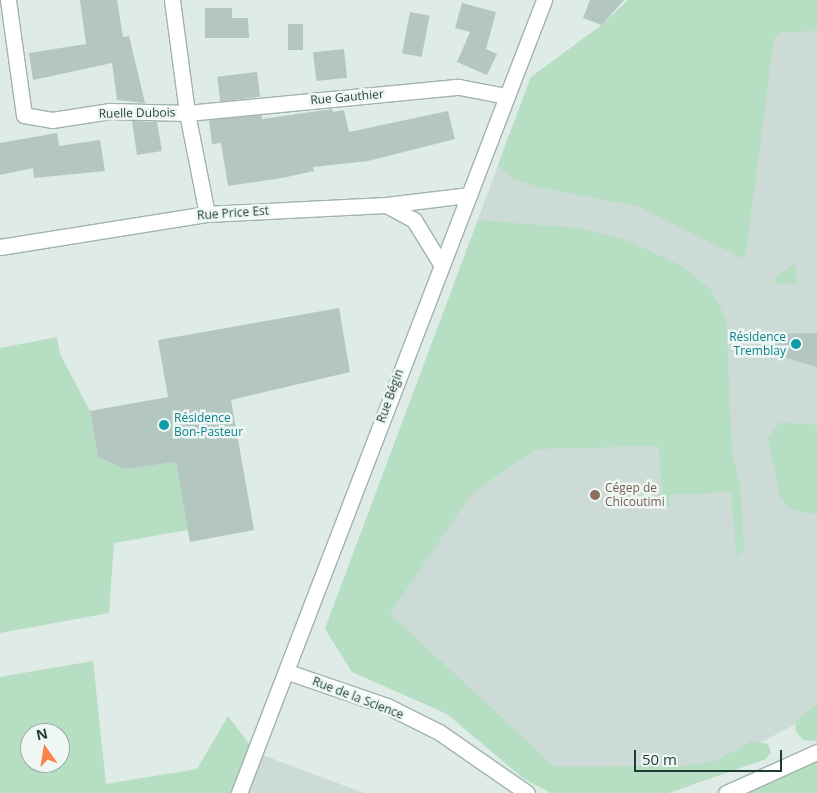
<!DOCTYPE html>
<html>
<head>
<meta charset="utf-8">
<style>
  body { margin:0 }
  #map { position:relative; width:817px; height:793px; overflow:hidden; background:#deebe6; font-family:"Open Sans",sans-serif }
  div>[style] { position:absolute }
  [style*='--x'] { left:calc(var(--x)*1px); top:calc(var(--y)*1px); width:calc(var(--w)*1px); rotate:calc(var(--a)*1deg) }
  .built>* { inset:0; background:#ccdbd5 }
  .green>* { inset:0; background:#b5dec2 }
  .building>* { inset:0; background:#b3c6bf; transform-origin:0 0 }
  .roads { filter:drop-shadow(1px 0 #a1b3ad) drop-shadow(-1px 0 #a1b3ad) drop-shadow(0 1px #a1b3ad) drop-shadow(0 -1px #a1b3ad) }
  .minor>* { height:15px; margin:-7.5px; padding:0 7.5px; transform-origin:7.5px; border-radius:7.5px; background:#fff }
  .dots>* { width:14px; height:14px; translate:-50% -50%; box-sizing:border-box; border:2px solid #eef7f3; border-radius:50% }
  span { translate:-50% -50%; white-space:nowrap; text-align:center; line-height:1.15; -webkit-text-stroke:5px #eef7f3; paint-order:stroke }
  .street-label { font-size:12px; color:#1e3c35 }
  .culture-label { font-size:12px; color:#0d838f }
  .right { translate:-100% -50%; text-align:right }
  .left { translate:0 -50%; text-align:left }
  .education-label { font-size:12px; color:#785e54 }
  .north { position:absolute; left:20px; top:723px; width:50px; height:50px; box-sizing:border-box; background:#eef7f3; border:1px solid #9baca7; border-radius:50%; rotate:347deg; font-size:14px; font-weight:700; line-height:20px; text-align:center; color:#1e3c35 }
  .north::after { content:''; display:block; margin:auto; width:18px; height:22px; background:#fc804a; clip-path:polygon(50% 0,100% 100%,50% 72%,0 100%) }
  .scale { position:absolute; left:634px; top:750px; width:148px; height:22px; box-sizing:border-box; border:2px solid #1e3c35; border-top:0; padding-left:6px; font-size:15px; line-height:18px; white-space:nowrap; color:#1e3c35; -webkit-text-stroke:4px #eef7f3; paint-order:stroke }
</style>
</head>
<body>
<div id="map">
  <div class="built">
    <i style="clip-path:polygon(628px 0,817px 0,817px 713px,683px 783px,582px 793px,487px 737px,325px 629px,531px 77px,602px 25px)"></i>
    <i style="clip-path:polygon(257px 753px,364px 793px,239px 793px)"></i>
  </div>
  <div class="green">
    <i style="clip-path:polygon(628px 0,817px 0,817px 31px,782px 32px,774px 38px,745px 259px,637px 206px,539px 187px,514px 179px,498px 165px,531px 77px,602px 25px)"></i>
    <i style="clip-path:polygon(478px 220px,577px 228px,628px 241px,682px 266px,711px 290px,726px 319px,732px 454px,740px 484px,744px 549px,737px 558px,731px 492px,669px 495px,670px 507px,663px 505px,659px 446px,536px 449px,471px 494px,390px 614px,555px 767px,683px 766px,716px 761px,751px 741px,768px 744px,771px 752px,766px 759px,669px 793px,551px 793px,524px 779px,447px 714px,352px 672px,325px 629px)"></i>
    <i style="clip-path:polygon(795px 264px,797px 284px,775px 283px,775px 277px)"></i>
    <i style="clip-path:polygon(57px 337px,60px 354px,90px 411px,98px 457px,124px 469px,176px 462px,188px 530px,114px 543px,109px 613px,0 633px,0 348px)"></i>
    <i style="clip-path:polygon(780px 422px,817px 425px,817px 515px,788px 508px,780px 496px,768px 438px)"></i>
    <i style="clip-path:polygon(evenodd,93px 661px,106px 784px,197px 769px,228px 716px,256px 753px,239px 793px,0 793px,0 677px,93px 661px,30px 733px,60px 733px,60px 763px,30px 763px,30px 733px)"></i>
    <i style="clip-path:polygon(817px 704px,817px 741px,803px 740px,795px 730px,797px 720px)"></i>
    <i style="clip-path:polygon(817px 752px,817px 793px,726px 793px)"></i>
  </div>
  <div class="building">
    <i style="clip-path:polygon(80px 0,117px 0,123px 37px,129px 36px,145px 103px,117px 100px,112px 63px,33px 80px,29px 53px,86px 44px)"></i>
    <i style="clip-path:polygon(590px 0,624px 0,602px 25px,583px 18px)"></i>
    <i style="clip-path:polygon(462px 3px,496px 12px,486px 49px,497px 54px,487px 75px,457px 62px,470px 32px,455px 28px)"></i>
    <i style="clip-path:polygon(205px 8px,232px 8px,232px 18px,248px 18px,249px 38px,205px 38px)"></i>
    <i style="left:410px;top:12px;width:20px;height:42px;rotate:11deg"></i>
    <i style="left:303px;top:24px;width:26px;height:15px;rotate:90deg"></i>
    <i style="left:344px;top:49px;width:29px;height:31px;rotate:84deg"></i>
    <i style="left:257px;top:72px;width:25px;height:40px;rotate:83deg"></i>
    <i style="clip-path:polygon(332px 109px,333px 112px,344px 110px,349px 132px,448px 111px,455px 139px,368px 161px,313px 167px,314px 171px,282px 178px,228px 186px,221px 143px,212px 144px,209px 120px,262px 115px,262px 119px)"></i>
    <i style="clip-path:polygon(132px 121px,157px 122px,162px 151px,137px 155px)"></i>
    <i style="clip-path:polygon(57px 133px,59px 146px,100px 140px,105px 171px,34px 178px,33px 168px,0 175px,0 143px)"></i>
    <i style="clip-path:polygon(339px 308px,350px 372px,231px 400px,254px 530px,190px 542px,176px 462px,124px 469px,98px 457px,90px 411px,168px 397px,158px 340px)"></i>
    <i style="clip-path:polygon(817px 333px,817px 367px,773px 354px,775px 334px)"></i>
  </div>
  <div class="roads">
    <div class="minor">
      <i style="--x:8;--y:0;--w:116;--a:82.1"></i>
      <i style="--x:24;--y:115;--w:28;--a:10"></i>
      <i style="--x:52;--y:120;--w:59;--a:-8.8"></i>
      <i style="--x:110;--y:111;--w:77;--a:1.5"></i>
      <i style="--x:187;--y:113;--w:273;--a:-5.5"></i>
      <i style="--x:459;--y:87;--w:48;--a:10.8"></i>
      <i style="--x:172;--y:0;--w:114;--a:82.4"></i>
      <i style="--x:187;--y:113;--w:103;--a:78.8"></i>
      <i style="--x:386;--y:205;--w:32;--a:28"></i>
      <i style="--x:414;--y:220;--w:52;--a:58.5"></i>
      <i style="--x:0;--y:247;--w:210;--a:-9.1"></i>
      <i style="--x:207;--y:214;--w:179;--a:-2.9"></i>
      <i style="--x:386;--y:205;--w:84;--a:-6.9"></i>
      <i style="--x:288;--y:672;--w:105;--a:19"></i>
      <i style="--x:387;--y:706;--w:58;--a:26.6"></i>
      <i style="--x:439;--y:732;--w:107;--a:34.7"></i>
      <i style="--x:239;--y:793;--w:850;--a:-68.96"></i>
      <i style="--x:726;--y:793;--w:100;--a:-24.3"></i>
    </div>
  </div>
  <div class="dots">
    <i style="left:796px;top:344px;background:#0f9aa8"></i>
    <i style="left:164px;top:425px;background:#0f9aa8"></i>
    <i style="left:595px;top:495px;background:#8d6e63"></i>
  </div>
  <div class="street-label">
    <span style="left:347px;top:97px;rotate:-5deg">Rue Gauthier</span>
    <span style="left:137px;top:113px;rotate:-1deg">Ruelle Dubois</span>
    <span style="left:233px;top:213px;rotate:-4deg">Rue Price Est</span>
    <span style="left:390px;top:396px;rotate:-70deg">Rue Bégin</span>
    <span style="left:358px;top:698px;rotate:21deg">Rue de la Science</span>
  </div>
  <div class="culture-label">
    <span class="right" style="left:786px;top:344px">Résidence<br>Tremblay</span>
    <span class="left" style="left:174px;top:425px">Résidence<br>Bon-Pasteur</span>
  </div>
  <div class="education-label">
    <span class="left" style="left:605px;top:495px">Cégep de<br>Chicoutimi</span>
  </div>
  <div class="north">N</div>
  <div class="scale">50 m</div>
</div>
</body>
</html>
